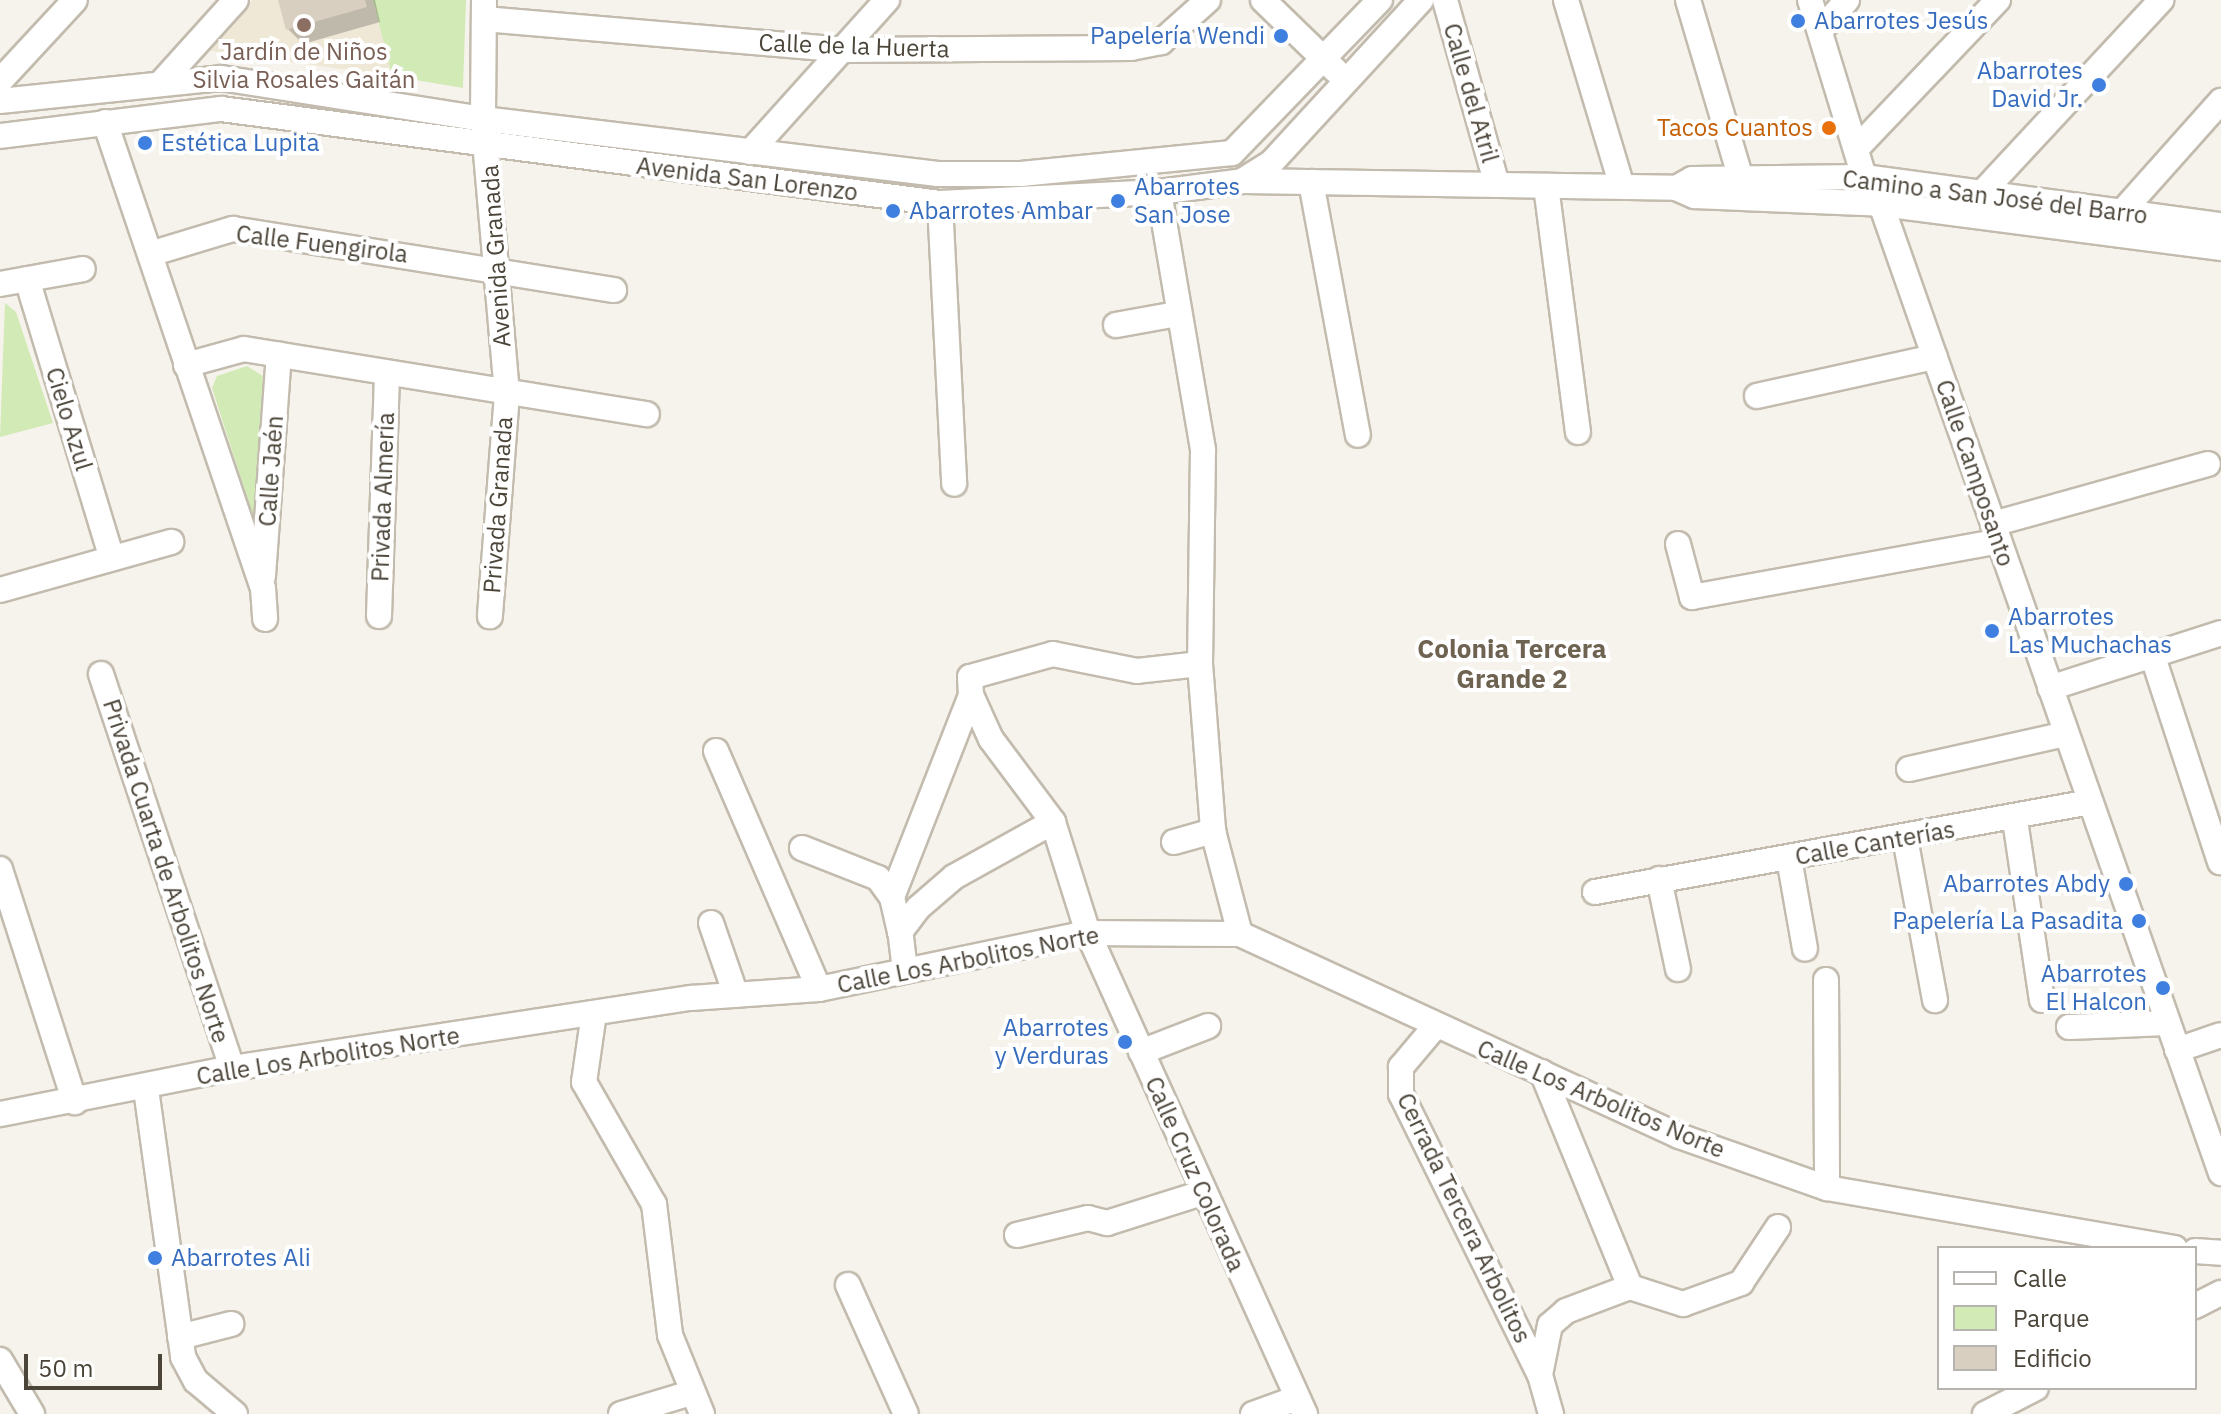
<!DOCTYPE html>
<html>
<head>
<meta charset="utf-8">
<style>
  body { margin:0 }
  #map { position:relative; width:2221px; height:1414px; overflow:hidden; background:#f6f3ec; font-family:"IBM Plex Sans",sans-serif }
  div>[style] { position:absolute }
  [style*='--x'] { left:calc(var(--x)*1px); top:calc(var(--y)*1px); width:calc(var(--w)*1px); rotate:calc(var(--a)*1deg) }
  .education>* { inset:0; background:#efe8d6 }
  .green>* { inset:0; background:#d2eab5 }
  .shadow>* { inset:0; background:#0003 }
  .building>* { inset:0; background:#d8cfc1 }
  .roads { filter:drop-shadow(2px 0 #c2bbae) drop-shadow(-2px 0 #c2bbae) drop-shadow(0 2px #c2bbae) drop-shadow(0 -2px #c2bbae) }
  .minor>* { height:24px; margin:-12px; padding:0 12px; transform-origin:12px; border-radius:12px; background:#fff }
  .dots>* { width:22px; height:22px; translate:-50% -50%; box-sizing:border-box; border:4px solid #fff; border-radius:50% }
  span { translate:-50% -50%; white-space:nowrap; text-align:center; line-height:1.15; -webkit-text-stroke:8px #fff; paint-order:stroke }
  .shop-label { font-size:24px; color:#366cbe }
  .left { translate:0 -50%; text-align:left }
  .right { translate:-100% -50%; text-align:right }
  .street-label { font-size:24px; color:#4b4439 }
  .education-label { font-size:24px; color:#785e54 }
  .food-label { font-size:24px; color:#c56008 }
  .neighbourhood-label { font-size:26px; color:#6e6250; font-weight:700 }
  .legend { position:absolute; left:1937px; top:1246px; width:260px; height:144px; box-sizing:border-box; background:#fff; border:2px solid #b7b4b0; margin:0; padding:10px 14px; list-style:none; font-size:24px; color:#4b4439 }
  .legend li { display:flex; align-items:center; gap:16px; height:40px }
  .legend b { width:40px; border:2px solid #b7b4b0 }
  .scale { position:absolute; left:24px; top:1354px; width:138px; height:36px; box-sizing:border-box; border:4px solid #4b4439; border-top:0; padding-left:10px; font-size:24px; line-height:28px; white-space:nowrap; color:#4b4439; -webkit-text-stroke:6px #fff; paint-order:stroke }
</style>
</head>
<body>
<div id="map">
  <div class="education">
    <i style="clip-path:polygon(252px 0,373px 0,392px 76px,206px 50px)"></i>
  </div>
  <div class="green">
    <i style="clip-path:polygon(373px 0,466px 0,463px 88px,392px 76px)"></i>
    <i style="clip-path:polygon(5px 303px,16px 312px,53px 423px,0 437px)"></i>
    <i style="clip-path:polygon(247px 366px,263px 376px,254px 519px,212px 388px,217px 376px)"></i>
  </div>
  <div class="shadow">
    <i style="clip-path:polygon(280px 0,375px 0,380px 22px,303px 44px,288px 29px)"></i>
  </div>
  <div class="building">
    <i style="clip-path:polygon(278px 0,365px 0,367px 7px,286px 30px)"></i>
  </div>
  <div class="roads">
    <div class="minor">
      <i style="--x:484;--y:0;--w:119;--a:90.5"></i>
      <i style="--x:483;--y:119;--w:276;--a:85"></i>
      <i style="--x:507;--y:394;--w:223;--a:94.4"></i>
      <i style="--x:1263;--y:0;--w:102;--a:44.2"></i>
      <i style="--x:1445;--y:0;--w:192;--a:74.3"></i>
      <i style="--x:1566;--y:0;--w:195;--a:73.3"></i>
      <i style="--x:1688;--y:0;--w:187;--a:73.5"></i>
      <i style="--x:1810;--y:0;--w:185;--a:73"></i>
      <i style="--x:1864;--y:177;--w:32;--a:58"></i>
      <i style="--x:1881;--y:204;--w:1027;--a:70.67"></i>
      <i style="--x:484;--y:19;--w:359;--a:4.9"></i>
      <i style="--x:842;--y:50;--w:289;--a:-0.4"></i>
      <i style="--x:1131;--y:48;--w:31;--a:-11"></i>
      <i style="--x:1161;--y:42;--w:63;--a:-41.8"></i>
      <i style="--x:1820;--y:31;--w:41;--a:-48.9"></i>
      <i style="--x:0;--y:81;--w:110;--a:-47.2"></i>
      <i style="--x:160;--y:84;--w:113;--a:-47.9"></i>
      <i style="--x:0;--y:101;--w:222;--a:-5.9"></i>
      <i style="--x:221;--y:78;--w:265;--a:8.9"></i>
      <i style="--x:483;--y:119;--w:458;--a:6.9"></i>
      <i style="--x:938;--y:174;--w:83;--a:0"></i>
      <i style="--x:1021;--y:174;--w:212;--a:-5.7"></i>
      <i style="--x:1232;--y:153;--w:213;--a:-46"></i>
      <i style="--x:105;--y:122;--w:492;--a:71.3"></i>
      <i style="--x:263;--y:588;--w:31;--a:86"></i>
      <i style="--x:0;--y:136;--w:223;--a:-7"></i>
      <i style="--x:221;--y:109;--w:725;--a:7.45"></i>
      <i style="--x:940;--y:203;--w:219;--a:-2.9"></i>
      <i style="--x:1159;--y:192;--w:84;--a:-7.5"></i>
      <i style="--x:1242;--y:181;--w:34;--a:-32"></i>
      <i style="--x:1271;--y:163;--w:222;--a:-47.4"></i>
      <i style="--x:1856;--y:149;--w:206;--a:-46.4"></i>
      <i style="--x:750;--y:152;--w:205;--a:-48"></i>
      <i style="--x:1244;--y:181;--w:432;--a:0.9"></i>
      <i style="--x:1676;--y:188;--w:20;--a:24"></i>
      <i style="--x:1694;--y:196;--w:187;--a:2.4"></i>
      <i style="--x:1881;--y:204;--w:343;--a:7.4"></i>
      <i style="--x:1311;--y:182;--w:257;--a:79.5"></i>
      <i style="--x:1546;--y:186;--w:248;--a:82.6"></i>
      <i style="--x:1676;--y:188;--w:18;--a:-29"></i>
      <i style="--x:1692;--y:179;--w:172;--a:-0.7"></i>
      <i style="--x:1864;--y:177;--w:360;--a:7.7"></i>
      <i style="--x:1159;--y:192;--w:262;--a:80.3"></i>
      <i style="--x:1203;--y:450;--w:214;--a:90.8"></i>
      <i style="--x:1200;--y:664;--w:168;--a:85.5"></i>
      <i style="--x:1213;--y:831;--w:106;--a:75.3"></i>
      <i style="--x:1981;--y:194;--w:265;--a:-47.1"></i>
      <i style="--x:940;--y:203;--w:281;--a:87.1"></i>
      <i style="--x:2122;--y:212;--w:149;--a:-48.3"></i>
      <i style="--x:150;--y:254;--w:87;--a:-16.8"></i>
      <i style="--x:233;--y:229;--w:386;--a:9.1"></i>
      <i style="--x:27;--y:279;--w:292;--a:73.1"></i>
      <i style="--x:0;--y:284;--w:84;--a:-10.2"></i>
      <i style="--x:1116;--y:325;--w:62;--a:-10.2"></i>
      <i style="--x:186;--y:365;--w:60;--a:-15.4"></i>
      <i style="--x:244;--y:349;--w:408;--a:9.2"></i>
      <i style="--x:1757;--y:396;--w:182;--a:-12.4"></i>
      <i style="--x:1993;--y:524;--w:223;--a:-15.6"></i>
      <i style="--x:1678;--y:544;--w:55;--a:75.2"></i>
      <i style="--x:1692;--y:597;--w:312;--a:-10.3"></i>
      <i style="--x:263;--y:576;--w:222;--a:-85.9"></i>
      <i style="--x:0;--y:590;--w:178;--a:-15.7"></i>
      <i style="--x:379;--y:616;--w:239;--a:-88.1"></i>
      <i style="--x:2153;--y:657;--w:216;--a:71.9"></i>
      <i style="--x:1200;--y:664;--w:63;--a:173.7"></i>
      <i style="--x:1137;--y:671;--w:86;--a:-168.6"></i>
      <i style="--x:1053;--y:654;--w:86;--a:164.5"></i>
      <i style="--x:970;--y:677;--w:18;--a:87"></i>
      <i style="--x:971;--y:695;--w:48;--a:65.6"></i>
      <i style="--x:991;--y:739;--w:104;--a:53.2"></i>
      <i style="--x:1053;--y:822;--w:116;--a:72.5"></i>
      <i style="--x:1088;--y:933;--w:528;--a:65.72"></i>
      <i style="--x:101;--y:674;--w:415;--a:71.6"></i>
      <i style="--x:2050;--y:688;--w:180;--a:-17.8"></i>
      <i style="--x:716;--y:751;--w:259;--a:66.6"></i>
      <i style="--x:1909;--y:769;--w:161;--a:-12.6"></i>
      <i style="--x:2015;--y:820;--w:182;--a:81.5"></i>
      <i style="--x:1905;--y:838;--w:165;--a:79.5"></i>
      <i style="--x:1174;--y:842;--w:41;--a:-15.8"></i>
      <i style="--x:802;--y:848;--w:82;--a:21.5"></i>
      <i style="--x:878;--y:878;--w:24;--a:54"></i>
      <i style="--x:1789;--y:858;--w:92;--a:80"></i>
      <i style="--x:0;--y:869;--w:245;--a:72.2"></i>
      <i style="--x:1659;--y:879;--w:92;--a:78.1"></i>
      <i style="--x:1595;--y:892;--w:503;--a:-10.3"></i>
      <i style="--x:711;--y:923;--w:76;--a:70.9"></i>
      <i style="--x:900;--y:932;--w:36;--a:-103"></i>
      <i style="--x:892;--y:897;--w:217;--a:-68.6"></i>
      <i style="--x:905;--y:970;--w:38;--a:-97"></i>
      <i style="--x:900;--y:932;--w:30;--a:-53"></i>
      <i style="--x:918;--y:908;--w:48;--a:-40.7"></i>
      <i style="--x:954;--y:877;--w:113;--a:-29.1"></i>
      <i style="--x:1826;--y:980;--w:208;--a:89.7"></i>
      <i style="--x:594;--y:1013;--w:70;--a:98.2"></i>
      <i style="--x:584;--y:1082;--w:141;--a:60.2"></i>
      <i style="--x:654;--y:1204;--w:132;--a:83"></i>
      <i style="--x:670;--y:1335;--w:85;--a:67.9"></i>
      <i style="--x:2069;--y:1027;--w:98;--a:-2.3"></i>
      <i style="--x:1433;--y:1029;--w:50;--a:130.1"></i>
      <i style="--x:1401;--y:1067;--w:27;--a:90"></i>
      <i style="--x:1401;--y:1094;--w:313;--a:63.7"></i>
      <i style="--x:1540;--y:1375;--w:41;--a:74.2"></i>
      <i style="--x:2177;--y:1050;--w:46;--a:-18.8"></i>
      <i style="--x:1141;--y:1052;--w:72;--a:-21.2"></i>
      <i style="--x:1542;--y:1072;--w:232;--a:67.7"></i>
      <i style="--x:146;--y:1089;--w:271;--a:82.1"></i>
      <i style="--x:183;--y:1357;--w:27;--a:62"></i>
      <i style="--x:196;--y:1381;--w:51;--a:40.2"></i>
      <i style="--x:0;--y:1114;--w:237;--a:-11.2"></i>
      <i style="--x:232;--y:1068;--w:464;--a:-8.7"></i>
      <i style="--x:691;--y:998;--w:128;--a:-4"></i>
      <i style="--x:819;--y:989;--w:275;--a:-11.8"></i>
      <i style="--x:1088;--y:933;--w:152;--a:0.4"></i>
      <i style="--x:1240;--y:934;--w:483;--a:24.7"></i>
      <i style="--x:1679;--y:1136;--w:157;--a:19.4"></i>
      <i style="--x:1827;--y:1188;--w:353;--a:9.8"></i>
      <i style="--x:1017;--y:1235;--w:73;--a:-13.5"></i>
      <i style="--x:1088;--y:1218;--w:20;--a:15"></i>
      <i style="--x:1107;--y:1223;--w:100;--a:-17.5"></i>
      <i style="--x:2195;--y:1251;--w:26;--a:4"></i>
      <i style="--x:848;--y:1285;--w:141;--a:65.8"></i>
      <i style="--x:2195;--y:1306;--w:29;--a:-27"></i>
      <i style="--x:180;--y:1337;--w:53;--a:-14.3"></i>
      <i style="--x:0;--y:1360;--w:63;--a:59.3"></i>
      <i style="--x:1540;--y:1375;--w:51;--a:-78.7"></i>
      <i style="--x:1550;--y:1325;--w:21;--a:-41"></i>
      <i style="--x:1566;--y:1311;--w:68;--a:-20.6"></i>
      <i style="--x:1630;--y:1287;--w:56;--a:17.8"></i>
      <i style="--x:1683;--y:1304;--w:62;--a:-19.9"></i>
      <i style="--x:1741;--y:1283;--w:67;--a:-56.5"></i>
      <i style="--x:621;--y:1414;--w:73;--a:-16.7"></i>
      <i style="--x:1253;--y:1414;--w:47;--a:-20"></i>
      <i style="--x:1985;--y:1414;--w:57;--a:-27"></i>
    </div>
  </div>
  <div class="dots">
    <i style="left:1798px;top:21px;background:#3f7fe0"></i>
    <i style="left:304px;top:25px;background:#8d6e63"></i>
    <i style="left:1281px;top:36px;background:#3f7fe0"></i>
    <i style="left:2099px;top:85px;background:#3f7fe0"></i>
    <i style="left:1829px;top:128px;background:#e8710a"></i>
    <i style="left:145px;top:143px;background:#3f7fe0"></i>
    <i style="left:1118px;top:201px;background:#3f7fe0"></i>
    <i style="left:893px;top:211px;background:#3f7fe0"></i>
    <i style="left:1992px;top:631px;background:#3f7fe0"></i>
    <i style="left:2126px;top:884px;background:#3f7fe0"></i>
    <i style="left:2139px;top:921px;background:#3f7fe0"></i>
    <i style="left:2163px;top:988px;background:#3f7fe0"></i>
    <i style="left:1125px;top:1042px;background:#3f7fe0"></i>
    <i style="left:155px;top:1258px;background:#3f7fe0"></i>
  </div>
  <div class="shop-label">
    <span class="left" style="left:1814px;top:21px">Abarrotes Jesús</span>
    <span class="right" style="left:1265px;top:36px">Papelería Wendi</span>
    <span class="right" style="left:2083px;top:85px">Abarrotes<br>David Jr.</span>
    <span class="left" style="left:161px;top:143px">Estética Lupita</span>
    <span class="left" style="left:1134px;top:201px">Abarrotes<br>San Jose</span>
    <span class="left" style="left:909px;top:211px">Abarrotes Ambar</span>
    <span class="left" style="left:2008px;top:631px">Abarrotes<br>Las Muchachas</span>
    <span class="right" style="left:2110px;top:884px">Abarrotes Abdy</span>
    <span class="right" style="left:2123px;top:921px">Papelería La Pasadita</span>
    <span class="right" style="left:2147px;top:988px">Abarrotes<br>El Halcon</span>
    <span class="right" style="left:1109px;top:1042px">Abarrotes<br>y Verduras</span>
    <span class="left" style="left:171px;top:1258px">Abarrotes Ali</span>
  </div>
  <div class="street-label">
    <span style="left:854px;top:46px;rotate:2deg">Calle de la Huerta</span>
    <span style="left:1471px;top:93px;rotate:74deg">Calle del Atril</span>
    <span style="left:747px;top:179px;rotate:7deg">Avenida San Lorenzo</span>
    <span style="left:1995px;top:197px;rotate:7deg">Camino a San José del Barro</span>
    <span style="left:322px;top:244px;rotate:7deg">Calle Fuengirola</span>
    <span style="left:496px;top:256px;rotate:-94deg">Avenida Granada</span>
    <span style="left:69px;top:419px;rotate:73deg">Cielo Azul</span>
    <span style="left:271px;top:471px;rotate:-86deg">Calle Jaén</span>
    <span style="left:1975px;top:473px;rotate:71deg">Calle Camposanto</span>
    <span style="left:383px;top:497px;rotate:-88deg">Privada Almería</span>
    <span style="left:498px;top:505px;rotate:-86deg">Privada Granada</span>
    <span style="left:1875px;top:843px;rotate:-10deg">Calle Canterías</span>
    <span style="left:166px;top:871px;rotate:72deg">Privada Cuarta de Arbolitos Norte</span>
    <span style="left:968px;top:960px;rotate:-11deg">Calle Los Arbolitos Norte</span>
    <span style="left:328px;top:1056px;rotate:-9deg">Calle Los Arbolitos Norte</span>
    <span style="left:1601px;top:1099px;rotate:23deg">Calle Los Arbolitos Norte</span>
    <span style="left:1195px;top:1174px;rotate:66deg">Calle Cruz Colorada</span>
    <span style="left:1464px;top:1218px;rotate:64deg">Cerrada Tercera Arbolitos</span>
  </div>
  <div class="education-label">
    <span style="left:304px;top:66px">Jardín de Niños<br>Silvia Rosales Gaitán</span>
  </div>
  <div class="food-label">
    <span class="right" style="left:1813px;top:128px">Tacos Cuantos</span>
  </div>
  <div class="neighbourhood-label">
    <span style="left:1512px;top:664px">Colonia Tercera<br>Grande 2</span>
  </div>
  <ul class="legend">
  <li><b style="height:10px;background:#fff"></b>Calle</li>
  <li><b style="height:22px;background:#d2eab5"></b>Parque</li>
  <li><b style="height:22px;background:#d8cfc1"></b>Edificio</li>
  </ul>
  <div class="scale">50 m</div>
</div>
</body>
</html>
